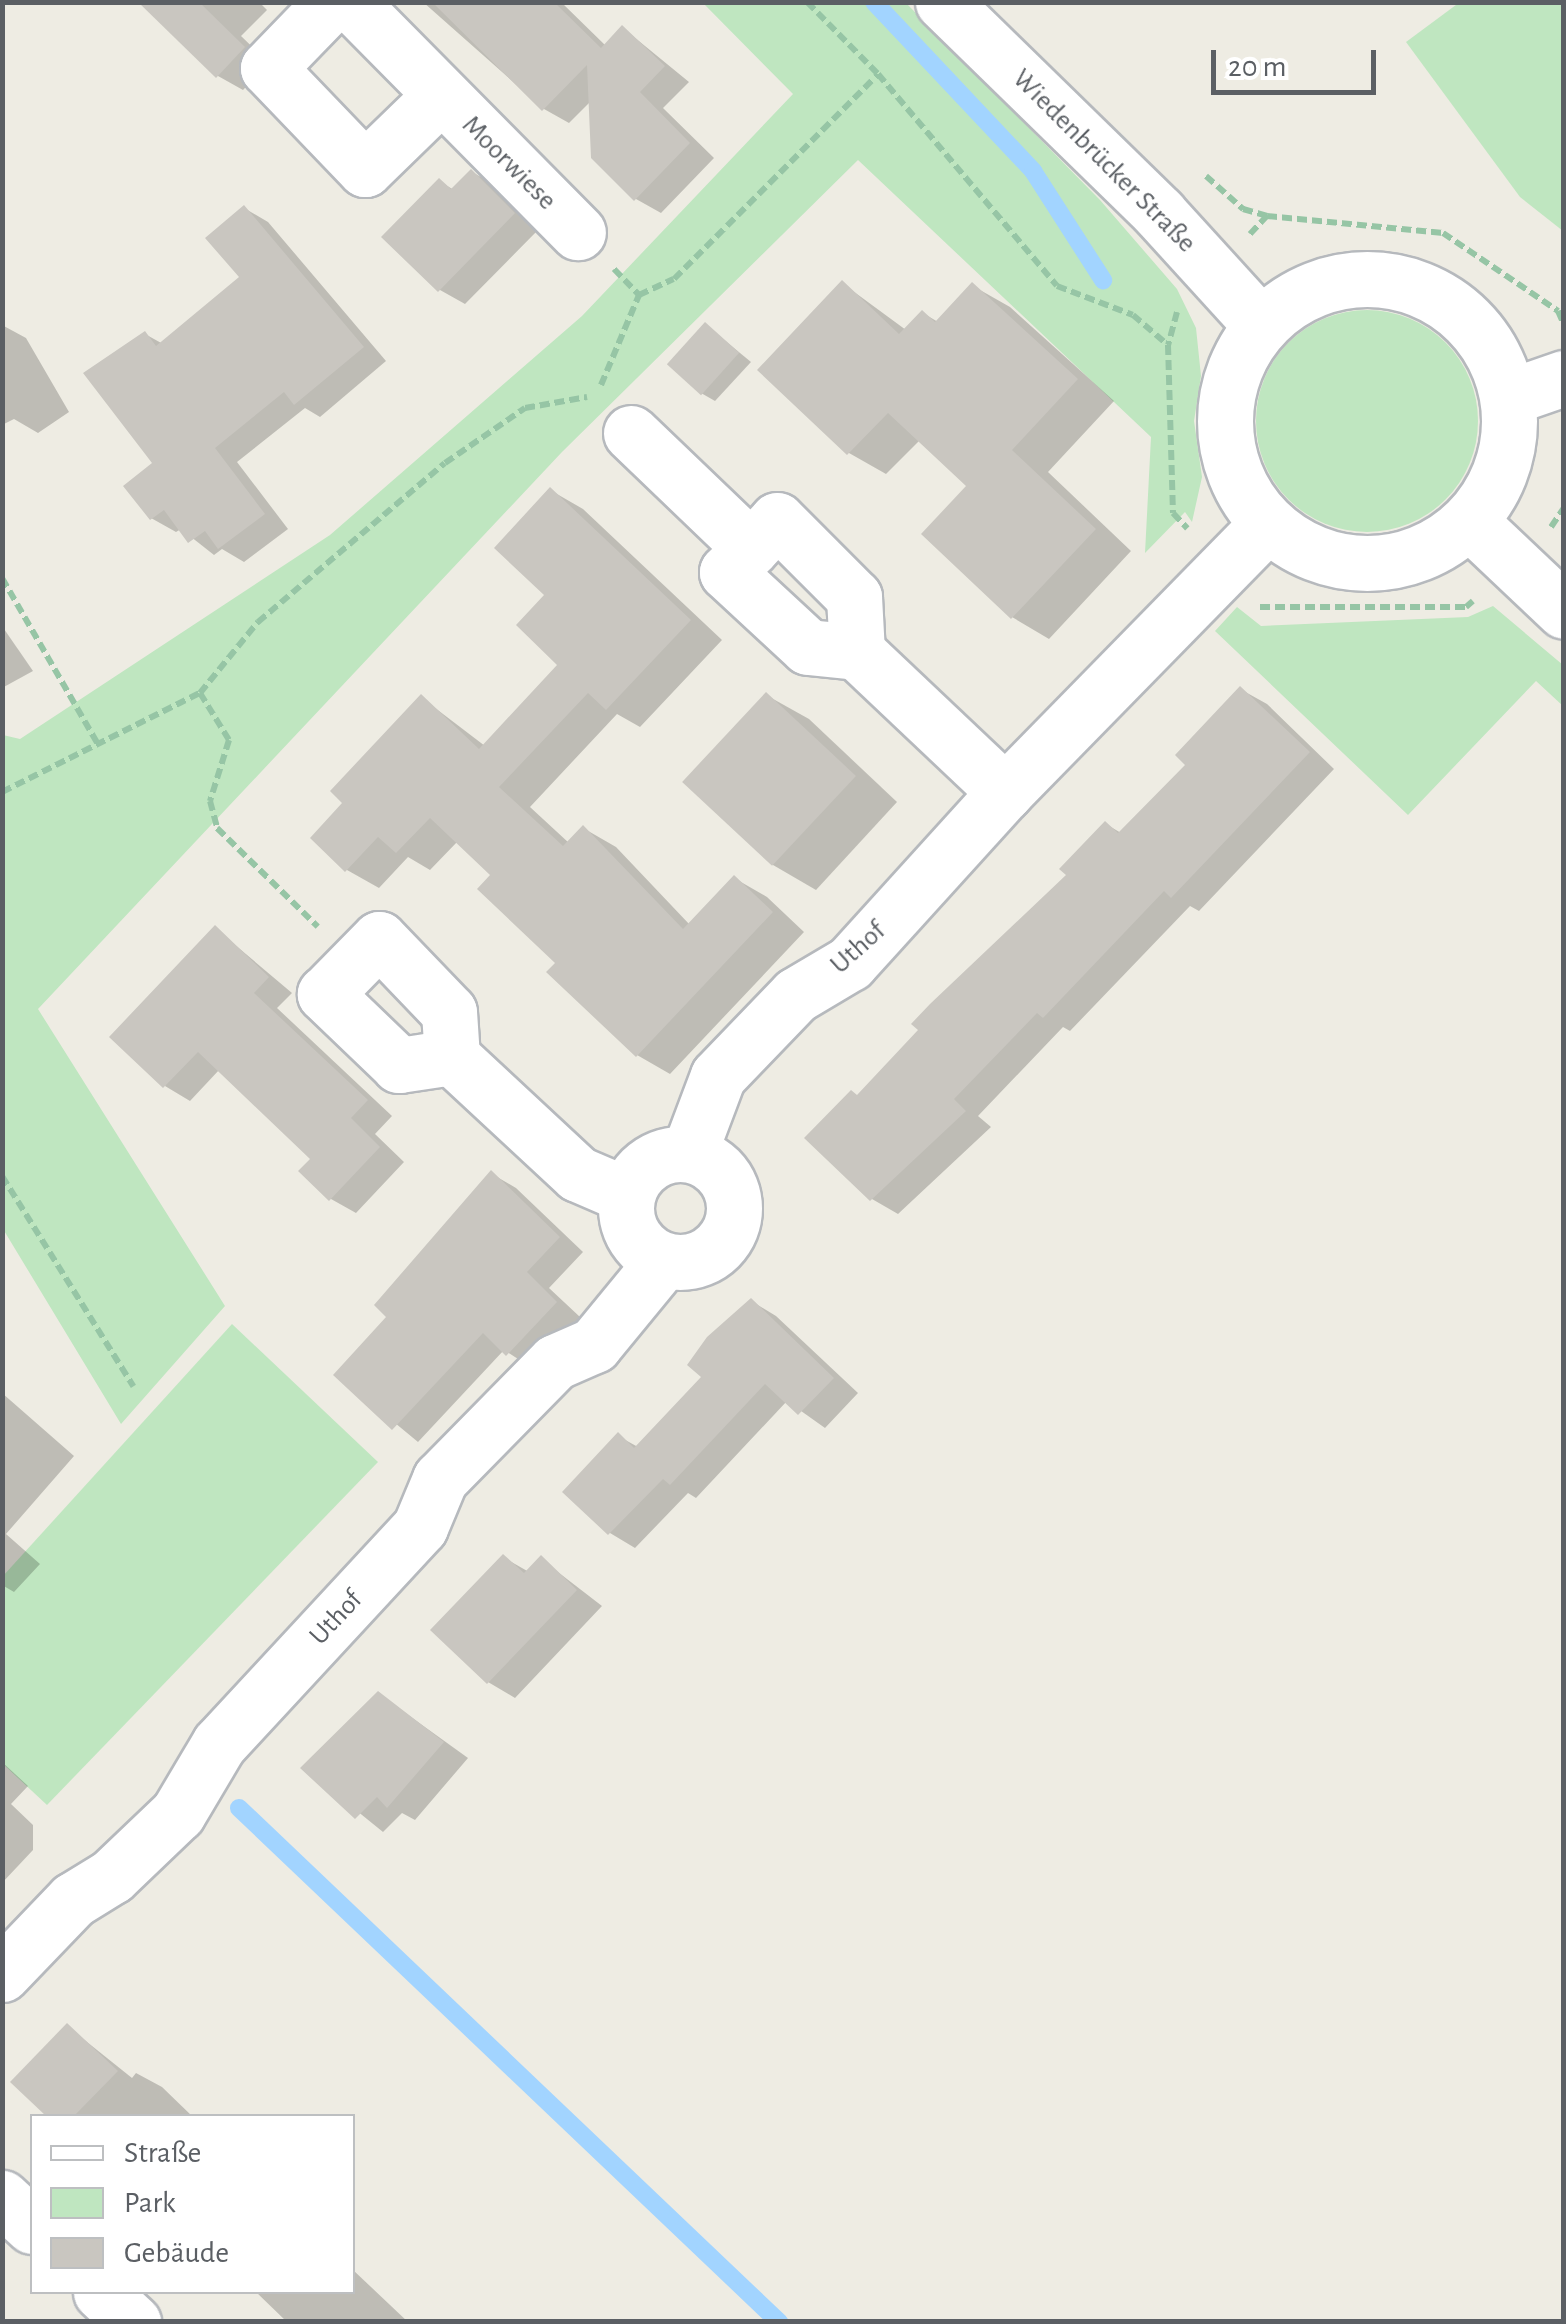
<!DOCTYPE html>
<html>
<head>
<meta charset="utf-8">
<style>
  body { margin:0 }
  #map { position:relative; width:1566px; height:2324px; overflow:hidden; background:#eeece3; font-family:"Alegreya Sans",sans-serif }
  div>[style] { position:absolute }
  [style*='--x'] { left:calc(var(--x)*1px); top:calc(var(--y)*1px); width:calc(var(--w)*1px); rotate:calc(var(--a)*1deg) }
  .green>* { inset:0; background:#bfe6c0 }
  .round { border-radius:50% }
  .shadow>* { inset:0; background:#0003 }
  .stream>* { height:18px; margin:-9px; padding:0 9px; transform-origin:9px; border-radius:9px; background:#a2d4ff }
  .building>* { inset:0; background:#c9c6c0; transform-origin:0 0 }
  .path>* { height:6px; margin-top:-3px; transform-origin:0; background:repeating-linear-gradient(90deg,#96c5a5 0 10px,transparent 0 15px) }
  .roads { filter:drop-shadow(2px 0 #b6b9bd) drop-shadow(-2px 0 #b6b9bd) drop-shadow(0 2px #b6b9bd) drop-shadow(0 -2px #b6b9bd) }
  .minor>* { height:55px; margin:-27.5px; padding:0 27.5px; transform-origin:27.5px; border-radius:27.5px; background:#fff }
  .minor>.ring { margin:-27.5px; padding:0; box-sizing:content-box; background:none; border:55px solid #fff; border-radius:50% }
  span { translate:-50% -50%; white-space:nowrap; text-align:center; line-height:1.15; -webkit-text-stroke:10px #fff; paint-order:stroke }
  .street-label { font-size:28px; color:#5b5f64 }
  .frame { position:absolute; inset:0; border:5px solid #5b5f64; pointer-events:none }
  .legend { position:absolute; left:30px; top:2114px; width:325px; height:180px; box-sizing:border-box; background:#fff; border:2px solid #bdbfc1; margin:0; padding:12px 18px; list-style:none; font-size:30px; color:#5b5f64 }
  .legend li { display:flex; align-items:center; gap:20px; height:50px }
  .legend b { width:50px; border:2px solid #bdbfc1 }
  .scale { position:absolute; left:1211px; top:50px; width:165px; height:45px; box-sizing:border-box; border:5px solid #5b5f64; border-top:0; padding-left:12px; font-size:30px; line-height:35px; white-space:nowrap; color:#5b5f64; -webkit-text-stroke:8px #fff; paint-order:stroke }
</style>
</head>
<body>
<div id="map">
  <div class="green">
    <i style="clip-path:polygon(1460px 2px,1563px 3px,1563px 231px,1520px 197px,1406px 42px)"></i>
    <i style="clip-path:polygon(703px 3px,906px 3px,1100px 200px,1177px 289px,1196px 328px,1201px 376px,1194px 421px,1202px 477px,1192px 522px,1185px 512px,1145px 553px,1151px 437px,858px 160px,562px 452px,38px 1009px,225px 1306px,121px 1424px,3px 1229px,3px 735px,20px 739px,330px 535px,582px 316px,793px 94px)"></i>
    <i class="round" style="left:1256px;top:310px;width:222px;height:222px"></i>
    <i style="clip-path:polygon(1493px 606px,1563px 665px,1563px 706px,1536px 681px,1408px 815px,1215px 631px,1237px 607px,1261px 626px,1468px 617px)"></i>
    <i style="clip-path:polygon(232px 1324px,378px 1462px,47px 1805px,3px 1764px,3px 1576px)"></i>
  </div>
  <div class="shadow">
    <i style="clip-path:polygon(140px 2px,259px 2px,267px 10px,241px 36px,269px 63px,243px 90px,218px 76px)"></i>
    <i style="clip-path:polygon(423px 2px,561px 2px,606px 46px,623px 28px,689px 82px,663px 108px,714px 158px,661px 213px,636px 199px,591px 101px,569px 123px,544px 109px)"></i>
    <i style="clip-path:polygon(472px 172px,497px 186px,539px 229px,465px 304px,440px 290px,439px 181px,454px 190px)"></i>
    <i style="clip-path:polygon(244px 208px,268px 222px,386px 361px,320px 417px,305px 408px,237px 462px,288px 529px,244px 562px,222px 549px,214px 555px,181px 529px,176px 532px,151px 518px,156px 464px,145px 334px,163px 344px,242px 278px)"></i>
    <i style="clip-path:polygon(842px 283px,906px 330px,923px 313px,938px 322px,973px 286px,1010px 307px,1114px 401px,1048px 472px,1131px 551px,1049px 639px,1012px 617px,970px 486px,920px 440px,886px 474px,849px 453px)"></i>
    <i style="clip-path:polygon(2px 325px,26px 338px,69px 412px,38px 433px,14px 419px,2px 425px)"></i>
    <i style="clip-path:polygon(706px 325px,751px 362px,715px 401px,701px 393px)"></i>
    <i style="clip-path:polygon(550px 490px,583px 509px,722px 640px,640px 727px,617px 714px,530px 807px,569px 843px,583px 828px,616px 847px,690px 925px,734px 878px,767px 897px,804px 932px,670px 1074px,637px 1055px,493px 875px,458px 841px,430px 870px,408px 857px,379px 888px,347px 870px,346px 803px,422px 698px,485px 746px,561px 664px,548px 595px)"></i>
    <i style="clip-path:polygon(2px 626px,33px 671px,2px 688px)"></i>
    <i style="clip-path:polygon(1240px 689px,1267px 704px,1334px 769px,1199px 911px,1190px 906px,1070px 1031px,1063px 1027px,978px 1116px,991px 1127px,898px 1214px,872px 1199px,858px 1097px,1069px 875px,1106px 824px,1121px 833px,1189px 765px)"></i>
    <i style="clip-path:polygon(766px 695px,809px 719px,897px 802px,816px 890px,773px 865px)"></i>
    <i style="clip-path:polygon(215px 928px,292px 993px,277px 1008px,392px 1116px,375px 1134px,404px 1162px,356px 1213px,331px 1199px,314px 1159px,220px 1069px,190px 1101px,165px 1086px)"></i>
    <i style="clip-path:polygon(492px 1174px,516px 1188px,583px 1252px,549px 1288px,580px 1317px,532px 1368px,504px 1350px,418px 1442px,337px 1375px,390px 1317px)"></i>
    <i style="clip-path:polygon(751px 1301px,776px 1316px,858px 1393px,825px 1428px,787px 1401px,696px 1498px,688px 1493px,635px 1548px,610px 1533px,618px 1436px,638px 1447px,705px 1377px)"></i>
    <i style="clip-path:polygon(2px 1393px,74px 1456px,6px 1534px,40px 1564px,14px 1592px,2px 1585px)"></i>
    <i style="clip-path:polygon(503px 1557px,529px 1572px,541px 1559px,602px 1606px,515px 1698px,488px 1682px)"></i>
    <i style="clip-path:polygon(379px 1694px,468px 1758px,415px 1820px,402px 1813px,383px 1832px,304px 1768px)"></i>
    <i style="clip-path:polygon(2px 1762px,28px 1786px,11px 1804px,33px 1825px,33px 1850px,2px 1883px)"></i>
    <i style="clip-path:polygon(67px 2026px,132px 2078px,136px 2073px,162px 2087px,192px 2116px,49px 2116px,14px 2082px)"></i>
    <i style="clip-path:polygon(352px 2269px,408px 2322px,287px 2322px,256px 2292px,352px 2292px)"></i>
  </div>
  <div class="stream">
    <i style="--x:874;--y:2;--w:232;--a:46.7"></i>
    <i style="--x:1033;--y:171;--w:130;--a:57.3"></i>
    <i style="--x:239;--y:1808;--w:746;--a:43.59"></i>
  </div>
  <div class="building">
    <i style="clip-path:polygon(138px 2px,199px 2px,245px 47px,216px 78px)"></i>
    <i style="clip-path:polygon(432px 2px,554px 2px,601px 48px,622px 25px,665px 66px,640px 92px,690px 143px,634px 201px,591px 158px,587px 65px,542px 111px)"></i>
    <i style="clip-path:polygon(471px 169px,515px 213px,438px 292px,381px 237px,439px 178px,451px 189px)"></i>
    <i style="clip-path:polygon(244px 205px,364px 347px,294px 405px,284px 392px,215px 448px,265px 514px,218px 549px,205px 531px,188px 543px,164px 510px,150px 520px,123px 486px,152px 463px,83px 373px,145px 331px,156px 346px,239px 277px,205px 238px)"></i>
    <i style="clip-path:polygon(842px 280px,899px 334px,922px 310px,935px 322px,972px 282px,1078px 379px,1012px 450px,1096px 529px,1011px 619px,921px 534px,966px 486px,888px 413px,847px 455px,757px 370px)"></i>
    <i style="left:705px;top:322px;width:46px;height:57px;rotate:42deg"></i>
    <i style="clip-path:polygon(550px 487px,691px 620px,606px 710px,588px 693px,499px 787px,563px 846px,583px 825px,683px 929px,734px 875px,773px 912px,636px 1057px,546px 972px,555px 963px,477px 889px,490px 875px,430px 818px,396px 853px,378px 837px,345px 872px,310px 838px,342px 803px,330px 791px,421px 694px,479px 749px,557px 665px,516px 625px,544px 595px,494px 548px)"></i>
    <i style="clip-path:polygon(1240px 686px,1310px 752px,1171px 898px,1164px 891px,1043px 1018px,1037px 1013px,954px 1099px,966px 1111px,870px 1201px,804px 1138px,851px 1090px,857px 1095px,918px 1030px,911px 1024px,930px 1004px,1066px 875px,1059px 869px,1105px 821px,1118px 833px,1185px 765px,1175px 755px)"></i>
    <i style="left:766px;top:692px;width:123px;height:123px;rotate:43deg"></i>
    <i style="clip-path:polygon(215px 925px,269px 977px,254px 993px,368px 1100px,351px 1118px,380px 1147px,329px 1201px,298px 1171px,310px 1159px,198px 1052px,163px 1088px,109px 1037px)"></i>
    <i style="clip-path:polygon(491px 1170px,560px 1237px,527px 1272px,557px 1302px,506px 1356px,483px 1333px,392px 1430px,333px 1375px,386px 1317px,374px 1305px)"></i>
    <i style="clip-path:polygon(751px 1298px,834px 1378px,798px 1415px,765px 1384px,670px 1485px,663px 1479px,608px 1535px,562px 1492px,618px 1432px,634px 1448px,701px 1377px,687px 1365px,707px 1337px)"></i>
    <i style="clip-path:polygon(503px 1554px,524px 1573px,541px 1555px,577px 1590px,487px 1684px,430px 1630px)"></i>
    <i style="clip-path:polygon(378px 1691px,444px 1742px,387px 1808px,377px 1797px,355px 1819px,300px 1768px)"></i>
    <i style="clip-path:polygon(67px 2023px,118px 2071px,74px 2116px,46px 2116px,10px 2082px)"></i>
  </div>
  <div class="path">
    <i style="--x:807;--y:2;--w:101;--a:45.4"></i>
    <i style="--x:878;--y:74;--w:277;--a:49.8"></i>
    <i style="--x:1057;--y:286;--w:81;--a:20.9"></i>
    <i style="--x:1133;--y:315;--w:46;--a:40.6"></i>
    <i style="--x:1206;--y:176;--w:50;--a:41.7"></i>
    <i style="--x:1243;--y:209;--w:25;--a:16"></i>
    <i style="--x:1267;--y:216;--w:177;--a:5.5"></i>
    <i style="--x:1443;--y:233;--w:139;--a:34.1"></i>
    <i style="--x:1558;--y:311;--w:12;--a:66"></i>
    <i style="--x:1250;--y:234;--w:25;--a:-47"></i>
    <i style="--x:614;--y:269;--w:36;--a:46"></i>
    <i style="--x:1177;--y:312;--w:34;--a:105"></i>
    <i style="--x:1168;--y:345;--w:168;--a:88.3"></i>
    <i style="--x:1173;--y:513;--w:21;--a:47"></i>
    <i style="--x:601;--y:385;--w:98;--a:-67.1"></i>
    <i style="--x:639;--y:295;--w:38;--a:-25"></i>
    <i style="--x:674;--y:279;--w:289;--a:-45.1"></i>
    <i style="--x:1551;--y:527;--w:23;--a:-56"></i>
    <i style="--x:2;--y:578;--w:194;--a:60"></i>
    <i style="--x:1260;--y:607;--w:206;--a:0"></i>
    <i style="--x:1466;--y:607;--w:9;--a:-41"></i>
    <i style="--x:200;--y:693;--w:55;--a:58.3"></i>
    <i style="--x:229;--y:740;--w:64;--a:107.3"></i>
    <i style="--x:210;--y:801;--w:28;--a:75"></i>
    <i style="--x:217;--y:828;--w:141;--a:44.4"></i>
    <i style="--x:2;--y:792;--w:221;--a:-26.6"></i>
    <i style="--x:200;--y:693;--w:92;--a:-50.8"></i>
    <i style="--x:258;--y:622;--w:245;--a:-40.4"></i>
    <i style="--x:445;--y:463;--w:97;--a:-34.5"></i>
    <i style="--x:525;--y:408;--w:63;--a:-10.1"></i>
    <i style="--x:2;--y:1176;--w:248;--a:58"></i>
  </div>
  <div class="roads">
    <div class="minor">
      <i style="--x:332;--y:2;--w:92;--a:134.1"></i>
      <i style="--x:268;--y:68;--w:140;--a:46.2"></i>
      <i style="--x:365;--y:169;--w:106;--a:-44.2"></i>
      <i style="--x:350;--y:2;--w:324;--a:45.3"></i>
      <i style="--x:943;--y:2;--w:302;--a:44.3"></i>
      <i style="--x:1159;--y:213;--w:151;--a:47.7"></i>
      <i class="ring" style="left:1225px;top:279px;width:229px;height:229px"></i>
      <i style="--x:1509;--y:397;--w:58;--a:-19.1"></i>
      <i style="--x:631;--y:433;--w:166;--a:43.8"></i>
      <i style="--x:751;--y:548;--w:38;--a:-47"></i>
      <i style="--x:777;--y:520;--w:109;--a:45"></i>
      <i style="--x:854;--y:597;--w:55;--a:86.9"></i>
      <i style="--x:857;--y:652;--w:204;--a:43.4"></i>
      <i style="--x:1470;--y:522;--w:129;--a:43.4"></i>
      <i style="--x:751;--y:548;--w:34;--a:135"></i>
      <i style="--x:727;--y:572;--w:110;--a:42.8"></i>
      <i style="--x:808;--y:647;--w:49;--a:5.8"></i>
      <i style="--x:452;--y:1057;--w:54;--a:171.4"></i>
      <i style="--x:399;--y:1065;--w:103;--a:-136.2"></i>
      <i style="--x:325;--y:994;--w:77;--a:-45.5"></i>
      <i style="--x:379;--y:939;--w:101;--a:46.2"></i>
      <i style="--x:449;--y:1012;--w:45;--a:86.2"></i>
      <i style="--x:452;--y:1057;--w:172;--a:42.9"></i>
      <i style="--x:578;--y:1174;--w:53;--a:23.2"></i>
      <i style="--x:689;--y:1153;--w:82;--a:-69.4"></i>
      <i style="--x:718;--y:1076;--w:112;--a:-46.1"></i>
      <i style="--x:796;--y:995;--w:63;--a:-30.7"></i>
      <i style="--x:850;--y:963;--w:231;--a:-47.8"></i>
      <i style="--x:1005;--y:792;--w:375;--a:-45.6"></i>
      <i class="ring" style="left:626px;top:1154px;width:53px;height:53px"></i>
      <i style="--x:2;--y:1974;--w:103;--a:-46.2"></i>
      <i style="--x:73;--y:1900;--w:46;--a:-31.6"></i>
      <i style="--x:112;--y:1876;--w:91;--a:-43.7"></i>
      <i style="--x:178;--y:1813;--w:80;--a:-59.3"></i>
      <i style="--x:219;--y:1744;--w:296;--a:-47.2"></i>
      <i style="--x:420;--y:1527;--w:52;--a:-67.4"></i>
      <i style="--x:440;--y:1479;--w:164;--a:-45.5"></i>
      <i style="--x:555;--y:1362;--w:43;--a:-23.6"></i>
      <i style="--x:594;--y:1345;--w:109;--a:-50.6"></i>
      <i style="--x:2;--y:2198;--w:41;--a:43"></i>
      <i style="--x:101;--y:2292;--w:44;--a:43.2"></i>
    </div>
  </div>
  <div class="street-label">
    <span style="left:1104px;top:161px;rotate:45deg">Wiedenbrücker Straße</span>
    <span style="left:509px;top:163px;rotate:45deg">Moorwiese</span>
    <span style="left:858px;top:948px;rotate:-42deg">Uthof</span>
    <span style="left:336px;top:1618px;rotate:-47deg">Uthof</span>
  </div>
  <div class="frame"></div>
  <ul class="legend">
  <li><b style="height:12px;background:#fff"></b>Straße</li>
  <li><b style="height:28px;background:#bfe6c0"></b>Park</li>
  <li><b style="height:28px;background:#c9c6c0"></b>Gebäude</li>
  </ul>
  <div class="scale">20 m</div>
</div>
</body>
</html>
